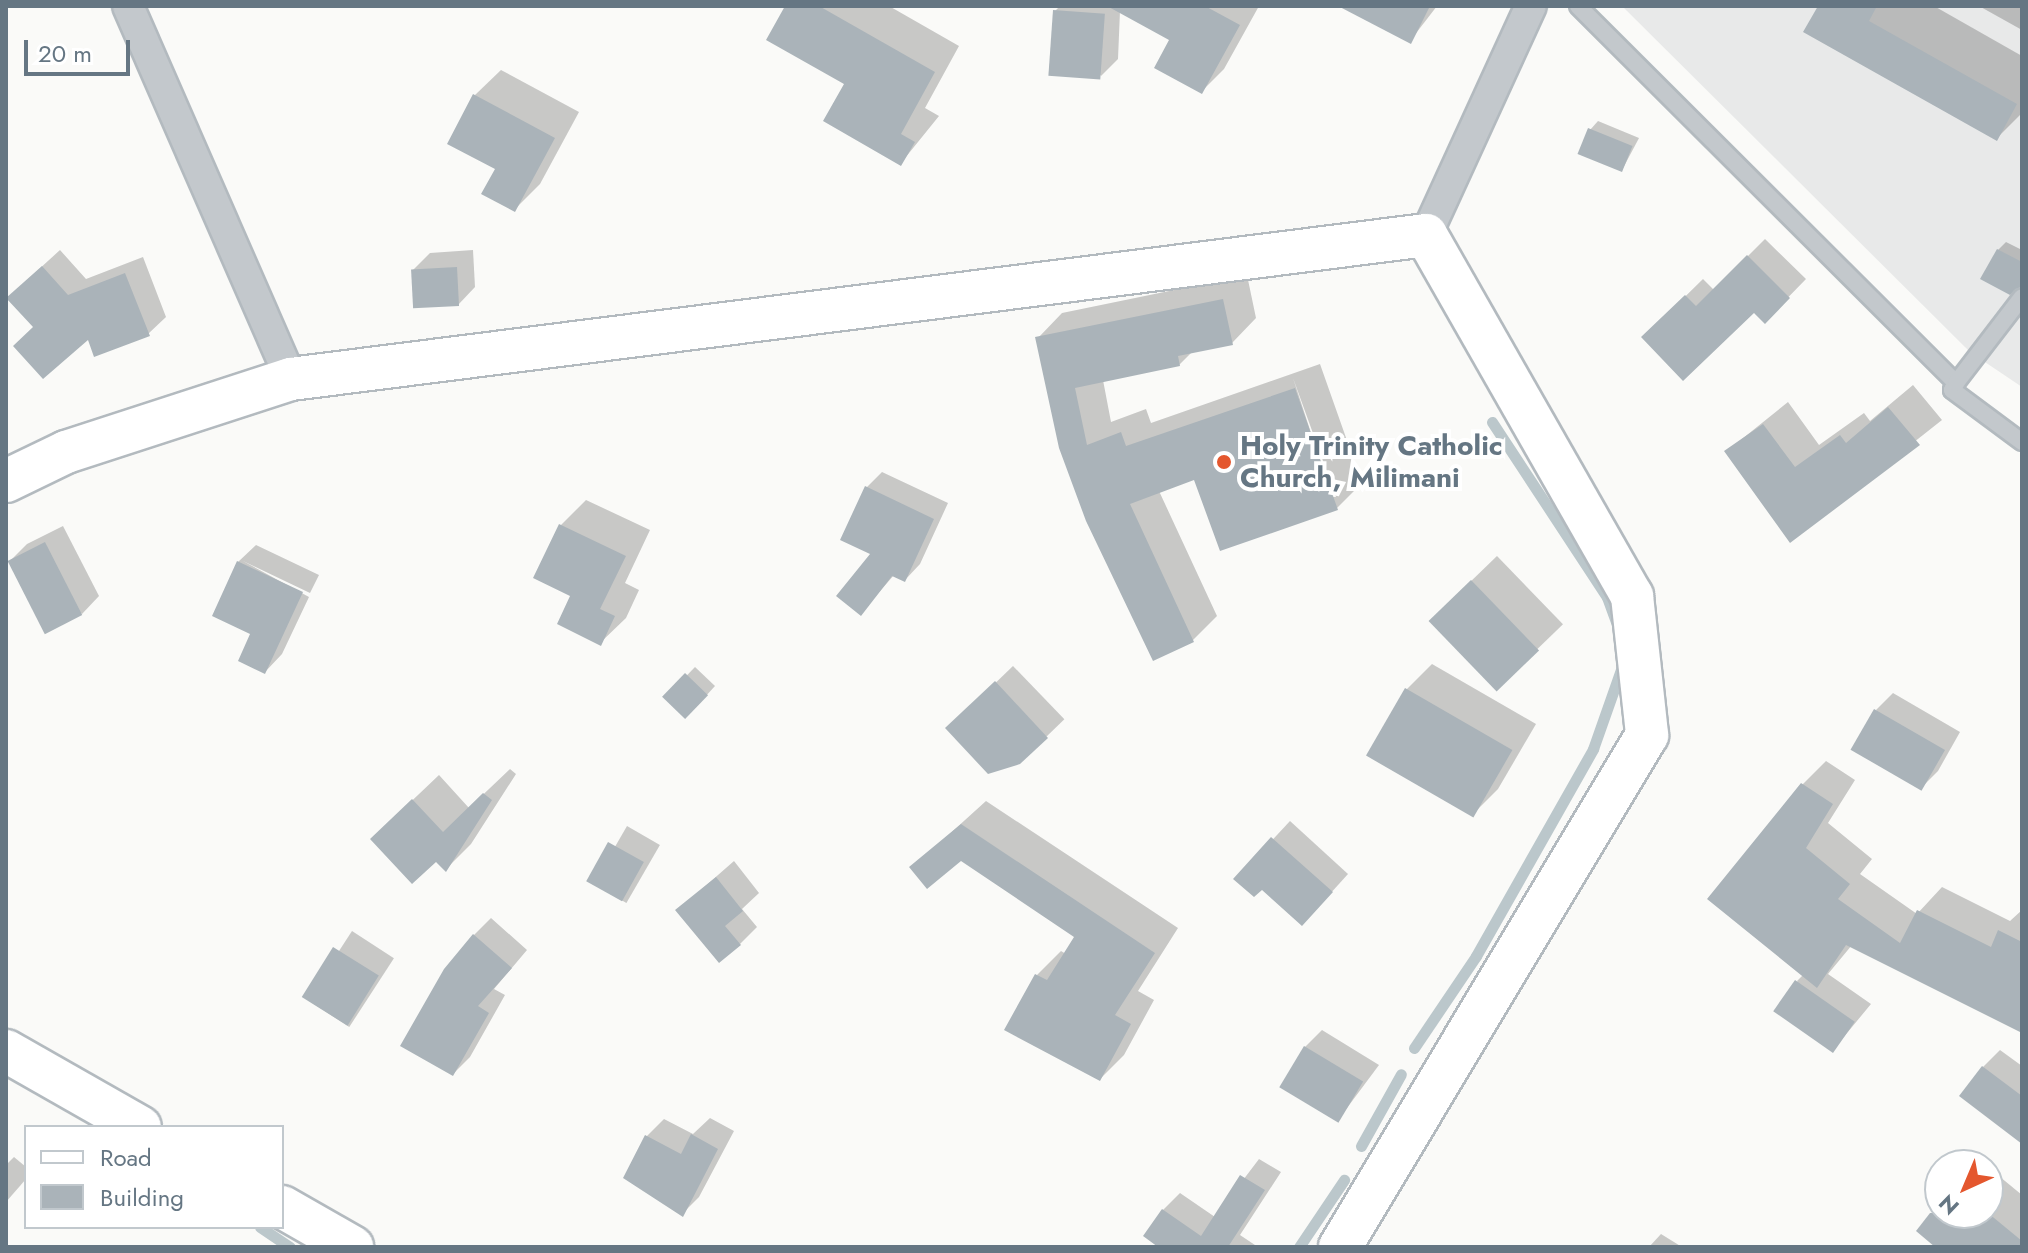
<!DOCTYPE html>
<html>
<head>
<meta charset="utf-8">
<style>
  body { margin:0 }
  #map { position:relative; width:2028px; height:1253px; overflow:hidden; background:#fafaf8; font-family:Jost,sans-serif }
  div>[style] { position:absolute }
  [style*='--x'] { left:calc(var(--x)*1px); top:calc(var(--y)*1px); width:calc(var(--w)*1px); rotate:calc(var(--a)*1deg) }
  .built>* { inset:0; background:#e8e9e9 }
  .shadow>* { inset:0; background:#0003; transform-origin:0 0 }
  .stream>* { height:11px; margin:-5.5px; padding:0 5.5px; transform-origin:5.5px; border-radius:5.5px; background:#bbc7cb }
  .building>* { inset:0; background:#aab3b9; transform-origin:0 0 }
  .roads { filter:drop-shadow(2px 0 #b3babf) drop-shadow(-2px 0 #b3babf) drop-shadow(0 2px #b3babf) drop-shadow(0 -2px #b3babf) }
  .lane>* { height:16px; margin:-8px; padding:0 8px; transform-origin:8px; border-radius:8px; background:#c3c8cc }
  .street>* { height:30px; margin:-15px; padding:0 15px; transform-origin:15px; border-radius:15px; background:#c3c8cc }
  .secondary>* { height:42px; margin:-21px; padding:0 21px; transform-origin:21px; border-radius:21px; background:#fff }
  .dots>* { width:22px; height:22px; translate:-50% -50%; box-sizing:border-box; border:4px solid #fff; border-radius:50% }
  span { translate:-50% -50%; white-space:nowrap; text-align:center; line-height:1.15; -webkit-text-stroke:8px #fff; paint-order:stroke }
  .poi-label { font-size:28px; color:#657683; font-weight:700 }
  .left { translate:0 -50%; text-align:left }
  .frame { position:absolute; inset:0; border:8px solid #657683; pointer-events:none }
  .legend { position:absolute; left:24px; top:1125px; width:260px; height:104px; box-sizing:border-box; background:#fff; border:2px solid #c1c8cd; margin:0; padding:10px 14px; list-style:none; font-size:24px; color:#657683 }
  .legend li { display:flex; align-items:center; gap:16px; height:40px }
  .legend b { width:40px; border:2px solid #c1c8cd }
  .north { position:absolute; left:1924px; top:1149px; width:80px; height:80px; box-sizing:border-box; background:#fff; border:2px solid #c1c8cd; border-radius:50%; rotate:224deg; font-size:22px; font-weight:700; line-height:32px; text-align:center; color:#657683 }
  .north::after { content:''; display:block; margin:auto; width:28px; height:36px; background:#e4572e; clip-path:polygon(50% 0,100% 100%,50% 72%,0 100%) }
  .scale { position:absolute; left:24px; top:40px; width:106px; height:36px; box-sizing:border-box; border:4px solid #657683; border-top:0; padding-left:10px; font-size:24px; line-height:28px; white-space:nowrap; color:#657683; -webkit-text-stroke:6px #fff; paint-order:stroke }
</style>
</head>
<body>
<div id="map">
  <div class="built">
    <i style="clip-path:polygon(1622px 6px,2022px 6px,2022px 387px,1970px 352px)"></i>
  </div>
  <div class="shadow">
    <i style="clip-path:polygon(788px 6px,889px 6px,959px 46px,925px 108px,939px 116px,901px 163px)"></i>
    <i style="clip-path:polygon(1060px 6px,1259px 6px,1224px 69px,1201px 92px,1172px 39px,1120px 11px,1118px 59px,1101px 76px,1055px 11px)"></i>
    <i style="clip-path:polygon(1357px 6px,1437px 6px,1410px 41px)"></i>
    <i style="clip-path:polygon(1820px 6px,1934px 6px,2022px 56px,2022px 113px,1996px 139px)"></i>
    <i style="clip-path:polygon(1979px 6px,2022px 6px,2022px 30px)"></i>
    <i style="clip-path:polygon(501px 70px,579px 112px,540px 184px,514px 210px,475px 95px)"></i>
    <i style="clip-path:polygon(1598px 121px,1639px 138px,1622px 170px,1590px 130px)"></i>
    <i style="clip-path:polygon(1765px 239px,1806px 279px,1765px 321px,1754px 310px,1644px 337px,1703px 279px,1714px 290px)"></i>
    <i style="clip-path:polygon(2006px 242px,2022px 250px,2022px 284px,1998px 250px)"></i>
    <i style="clip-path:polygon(60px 250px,86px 279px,143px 257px,166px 317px,148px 334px,88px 336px,26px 281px)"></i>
    <i style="clip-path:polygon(473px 250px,475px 287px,458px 305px,413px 270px,430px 253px)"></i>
    <i style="clip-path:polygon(evenodd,1247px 275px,1256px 318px,1232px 343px,1193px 351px,1179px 365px,1103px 380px,1111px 422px,1146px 409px,1151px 423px,1320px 364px,1362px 483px,1337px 508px,1221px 548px,1196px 477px,1159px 491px,1217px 616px,1193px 640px,1154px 658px,1038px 338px,1062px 313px,1247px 275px,1293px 378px,1336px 497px,1332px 497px,1293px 378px)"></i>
    <i style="clip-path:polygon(1913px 385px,1942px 420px,1790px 540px,1727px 451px,1788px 402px,1819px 445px,1864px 413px,1870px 421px)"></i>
    <i style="clip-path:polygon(882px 472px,948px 503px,920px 564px,905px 580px,894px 575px,861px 613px,873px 553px,867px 487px)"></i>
    <i style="clip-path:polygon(586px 500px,650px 530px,625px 583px,639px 590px,626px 618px,600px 643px,573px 595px,561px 525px)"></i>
    <i style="clip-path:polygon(63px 526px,99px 596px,82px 614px,10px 561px,27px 544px)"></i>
    <i style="clip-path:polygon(256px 545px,319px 575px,310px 593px,243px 561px,309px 597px,282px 654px,265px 672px,238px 562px)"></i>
    <i style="left:1497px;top:556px;width:95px;height:92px;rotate:46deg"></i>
    <i style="clip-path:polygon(1432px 664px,1536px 724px,1498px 789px,1473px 814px,1369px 755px,1407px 689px)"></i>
    <i style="left:1013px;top:666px;width:74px;height:66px;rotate:46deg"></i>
    <i style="clip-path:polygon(695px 667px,715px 686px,695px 708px,666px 697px)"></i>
    <i style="clip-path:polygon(1893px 693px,1960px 732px,1938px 771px,1921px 788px,1876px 710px)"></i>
    <i style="clip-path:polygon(1826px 761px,1855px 780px,1828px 823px,1872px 859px,1860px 874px,1917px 914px,1942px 887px,2010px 921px,2022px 910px,2022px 1031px,1852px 945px,1828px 974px,1871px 1004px,1833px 1050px,1797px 981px,1803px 975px,1802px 785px)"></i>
    <i style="clip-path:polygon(510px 769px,516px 774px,471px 844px,446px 869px,398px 814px,439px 775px,469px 808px)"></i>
    <i style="clip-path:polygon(986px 801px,1178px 928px,1138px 991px,1154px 1000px,1124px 1055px,1100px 1079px,1037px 975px,1061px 951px,1066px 954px,1077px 936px,961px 859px,912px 868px)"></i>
    <i style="clip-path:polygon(1290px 821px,1348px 874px,1319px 906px,1236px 879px)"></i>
    <i style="left:627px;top:826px;width:38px;height:67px;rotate:30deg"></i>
    <i style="clip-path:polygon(734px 861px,759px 893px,742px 909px,757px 927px,740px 944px,678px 910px)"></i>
    <i style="clip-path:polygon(491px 918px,527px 950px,494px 989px,505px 995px,470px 1057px,453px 1074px,474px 935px)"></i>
    <i style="left:352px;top:931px;width:50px;height:82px;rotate:33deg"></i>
    <i style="clip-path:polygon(1322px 1030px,1379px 1065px,1338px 1120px,1305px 1047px)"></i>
    <i style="clip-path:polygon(2000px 1050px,2022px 1066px,2022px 1141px,1983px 1067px)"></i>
    <i style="clip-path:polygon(710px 1118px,734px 1131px,699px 1197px,682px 1214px,625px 1178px,647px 1136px,664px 1119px,693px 1134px)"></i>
    <i style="clip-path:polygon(14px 1157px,26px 1167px,26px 1179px,6px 1202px,6px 1165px)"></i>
    <i style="clip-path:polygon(1259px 1159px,1281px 1172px,1240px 1235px,1258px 1247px,1162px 1247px,1163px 1210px,1180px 1193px,1215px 1217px)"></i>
    <i style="clip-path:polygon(1988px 1167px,2022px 1195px,2022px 1247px,1938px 1247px,1918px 1231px,1940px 1204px,1940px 1213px,1988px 1213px)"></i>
    <i style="clip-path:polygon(1661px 1234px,1682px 1247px,1649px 1247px)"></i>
  </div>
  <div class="stream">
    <i style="--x:1492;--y:422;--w:209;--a:56.7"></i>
    <i style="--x:1607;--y:597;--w:29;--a:70"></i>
    <i style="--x:1414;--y:1048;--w:111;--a:-56"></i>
    <i style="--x:1476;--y:956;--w:238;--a:-60.5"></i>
    <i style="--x:1593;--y:749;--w:90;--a:-70.6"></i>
    <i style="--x:1361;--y:1146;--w:82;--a:-60.9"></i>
    <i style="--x:260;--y:1227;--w:36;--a:34"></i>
    <i style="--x:1299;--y:1247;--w:81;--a:-56.1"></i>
  </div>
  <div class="building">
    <i style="clip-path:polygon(785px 6px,819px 6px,935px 72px,901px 134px,915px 142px,901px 166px,823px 121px,844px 84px,766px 40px)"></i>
    <i style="clip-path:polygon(1107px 6px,1205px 6px,1240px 25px,1202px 94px,1154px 68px,1169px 40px)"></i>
    <i style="clip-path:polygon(1338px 6px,1430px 6px,1411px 44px)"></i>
    <i style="clip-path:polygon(1818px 6px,1877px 6px,1869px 21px,2017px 104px,1997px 141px,1803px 32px)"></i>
    <i style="left:1053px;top:10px;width:52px;height:66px;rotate:4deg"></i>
    <i style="clip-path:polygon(473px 94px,555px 138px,515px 212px,481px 194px,495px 169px,447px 144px)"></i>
    <i style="left:1588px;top:128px;width:48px;height:28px;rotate:22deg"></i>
    <i style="clip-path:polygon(1997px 249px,2022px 262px,2022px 286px,2010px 295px,1980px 279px)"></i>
    <i style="clip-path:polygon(1747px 255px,1790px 298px,1765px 324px,1754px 313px,1683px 381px,1641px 337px,1685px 295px,1696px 306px)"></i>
    <i style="clip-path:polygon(42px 266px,68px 295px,125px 273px,150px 336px,94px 357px,88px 340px,43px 379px,13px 346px,33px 327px,6px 298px)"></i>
    <i style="left:457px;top:267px;width:39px;height:46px;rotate:87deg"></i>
    <i style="clip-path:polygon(1223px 299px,1233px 345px,1178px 356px,1180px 366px,1075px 388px,1087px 445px,1121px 432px,1126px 446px,1295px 388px,1338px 510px,1220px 551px,1194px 480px,1130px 504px,1194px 642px,1153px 661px,1086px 521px,1059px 448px,1035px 337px)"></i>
    <i style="clip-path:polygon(1888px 407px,1920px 445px,1790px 543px,1724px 451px,1763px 424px,1795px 467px,1840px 435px,1846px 443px)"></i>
    <i style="clip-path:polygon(865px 486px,934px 519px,905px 582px,892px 576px,861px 616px,836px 596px,870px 554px,840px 540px)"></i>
    <i style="clip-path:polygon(559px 524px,626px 556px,600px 609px,615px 616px,601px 646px,557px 624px,570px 596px,533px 578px)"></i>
    <i style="left:45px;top:542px;width:82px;height:42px;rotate:63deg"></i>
    <i style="clip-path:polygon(237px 561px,303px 592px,265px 674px,238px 661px,250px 634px,212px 616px)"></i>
    <i style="left:1471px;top:580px;width:98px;height:59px;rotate:46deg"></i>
    <i style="left:685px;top:673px;width:32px;height:33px;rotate:44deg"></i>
    <i style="clip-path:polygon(995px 681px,1048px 738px,1020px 764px,988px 774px,945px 728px)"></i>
    <i style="left:1405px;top:688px;width:124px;height:78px;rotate:30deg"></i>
    <i style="left:1874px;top:709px;width:82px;height:47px;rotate:30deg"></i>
    <i style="clip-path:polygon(1801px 783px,1833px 804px,1806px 848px,1850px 884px,1838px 899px,1900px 943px,1917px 910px,1991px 947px,1998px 930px,2022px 942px,2022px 1033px,1846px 945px,1817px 988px,1707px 899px)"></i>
    <i style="clip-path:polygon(483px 793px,492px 800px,446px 872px,436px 862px,412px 884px,370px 839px,412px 799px,443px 832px)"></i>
    <i style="clip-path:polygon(961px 824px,1155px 953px,1115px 1015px,1131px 1024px,1100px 1081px,1004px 1030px,1035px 974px,1047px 980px,1074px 937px,961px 861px,927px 889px,909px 867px)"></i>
    <i style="clip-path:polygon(1271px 837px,1333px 892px,1302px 926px,1262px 890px,1254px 897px,1233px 879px)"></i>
    <i style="left:608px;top:842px;width:41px;height:45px;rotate:29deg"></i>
    <i style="clip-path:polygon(716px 877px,743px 911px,725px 926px,741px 945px,719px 963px,675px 910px)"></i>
    <i style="clip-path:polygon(473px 934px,512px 968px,478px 1006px,489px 1013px,453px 1076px,400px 1046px,444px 969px)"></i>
    <i style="left:333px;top:947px;width:54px;height:59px;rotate:32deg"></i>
    <i style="left:1795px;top:980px;width:73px;height:38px;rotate:35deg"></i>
    <i style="left:1304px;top:1046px;width:69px;height:48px;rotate:31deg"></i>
    <i style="clip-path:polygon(1982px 1066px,2022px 1096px,2022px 1144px,1959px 1096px)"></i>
    <i style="clip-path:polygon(691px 1134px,718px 1149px,683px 1217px,623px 1178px,645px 1135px,681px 1154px)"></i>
    <i style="clip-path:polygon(1240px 1175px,1265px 1190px,1228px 1247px,1158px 1247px,1143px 1236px,1162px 1209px,1201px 1236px)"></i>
    <i style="clip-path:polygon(1930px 1213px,1988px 1213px,2022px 1241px,2022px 1247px,1935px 1247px,1916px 1231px)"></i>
  </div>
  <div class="roads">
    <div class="lane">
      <i style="--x:1578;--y:6;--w:534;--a:44.92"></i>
      <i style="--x:1956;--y:383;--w:8;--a:120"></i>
      <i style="--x:1952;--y:390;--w:87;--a:36.6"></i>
      <i style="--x:1956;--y:383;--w:108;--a:-52.5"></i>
    </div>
    <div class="street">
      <i style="--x:128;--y:6;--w:407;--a:66.4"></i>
      <i style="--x:1426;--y:235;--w:252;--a:-65.4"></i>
    </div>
    <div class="secondary">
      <i style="--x:6;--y:481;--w:67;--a:-25.8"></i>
      <i style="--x:66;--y:452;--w:237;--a:-18"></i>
      <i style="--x:291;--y:379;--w:1144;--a:-7.23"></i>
      <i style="--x:1426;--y:235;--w:416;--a:60.3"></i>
      <i style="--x:1632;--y:596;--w:140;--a:83.8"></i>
      <i style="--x:1647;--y:735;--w:597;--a:120.95"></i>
      <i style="--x:6;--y:1051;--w:154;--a:29.6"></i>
      <i style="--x:282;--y:1207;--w:81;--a:29.7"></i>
    </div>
  </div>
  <div class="dots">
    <i style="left:1224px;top:462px;background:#e4572e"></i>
  </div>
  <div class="poi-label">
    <span class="left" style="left:1240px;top:462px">Holy Trinity Catholic<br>Church, Milimani</span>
  </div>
  <div class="frame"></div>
  <ul class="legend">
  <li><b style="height:10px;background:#fff"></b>Road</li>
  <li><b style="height:22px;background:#aab3b9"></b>Building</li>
  </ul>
  <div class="north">N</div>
  <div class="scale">20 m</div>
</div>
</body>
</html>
